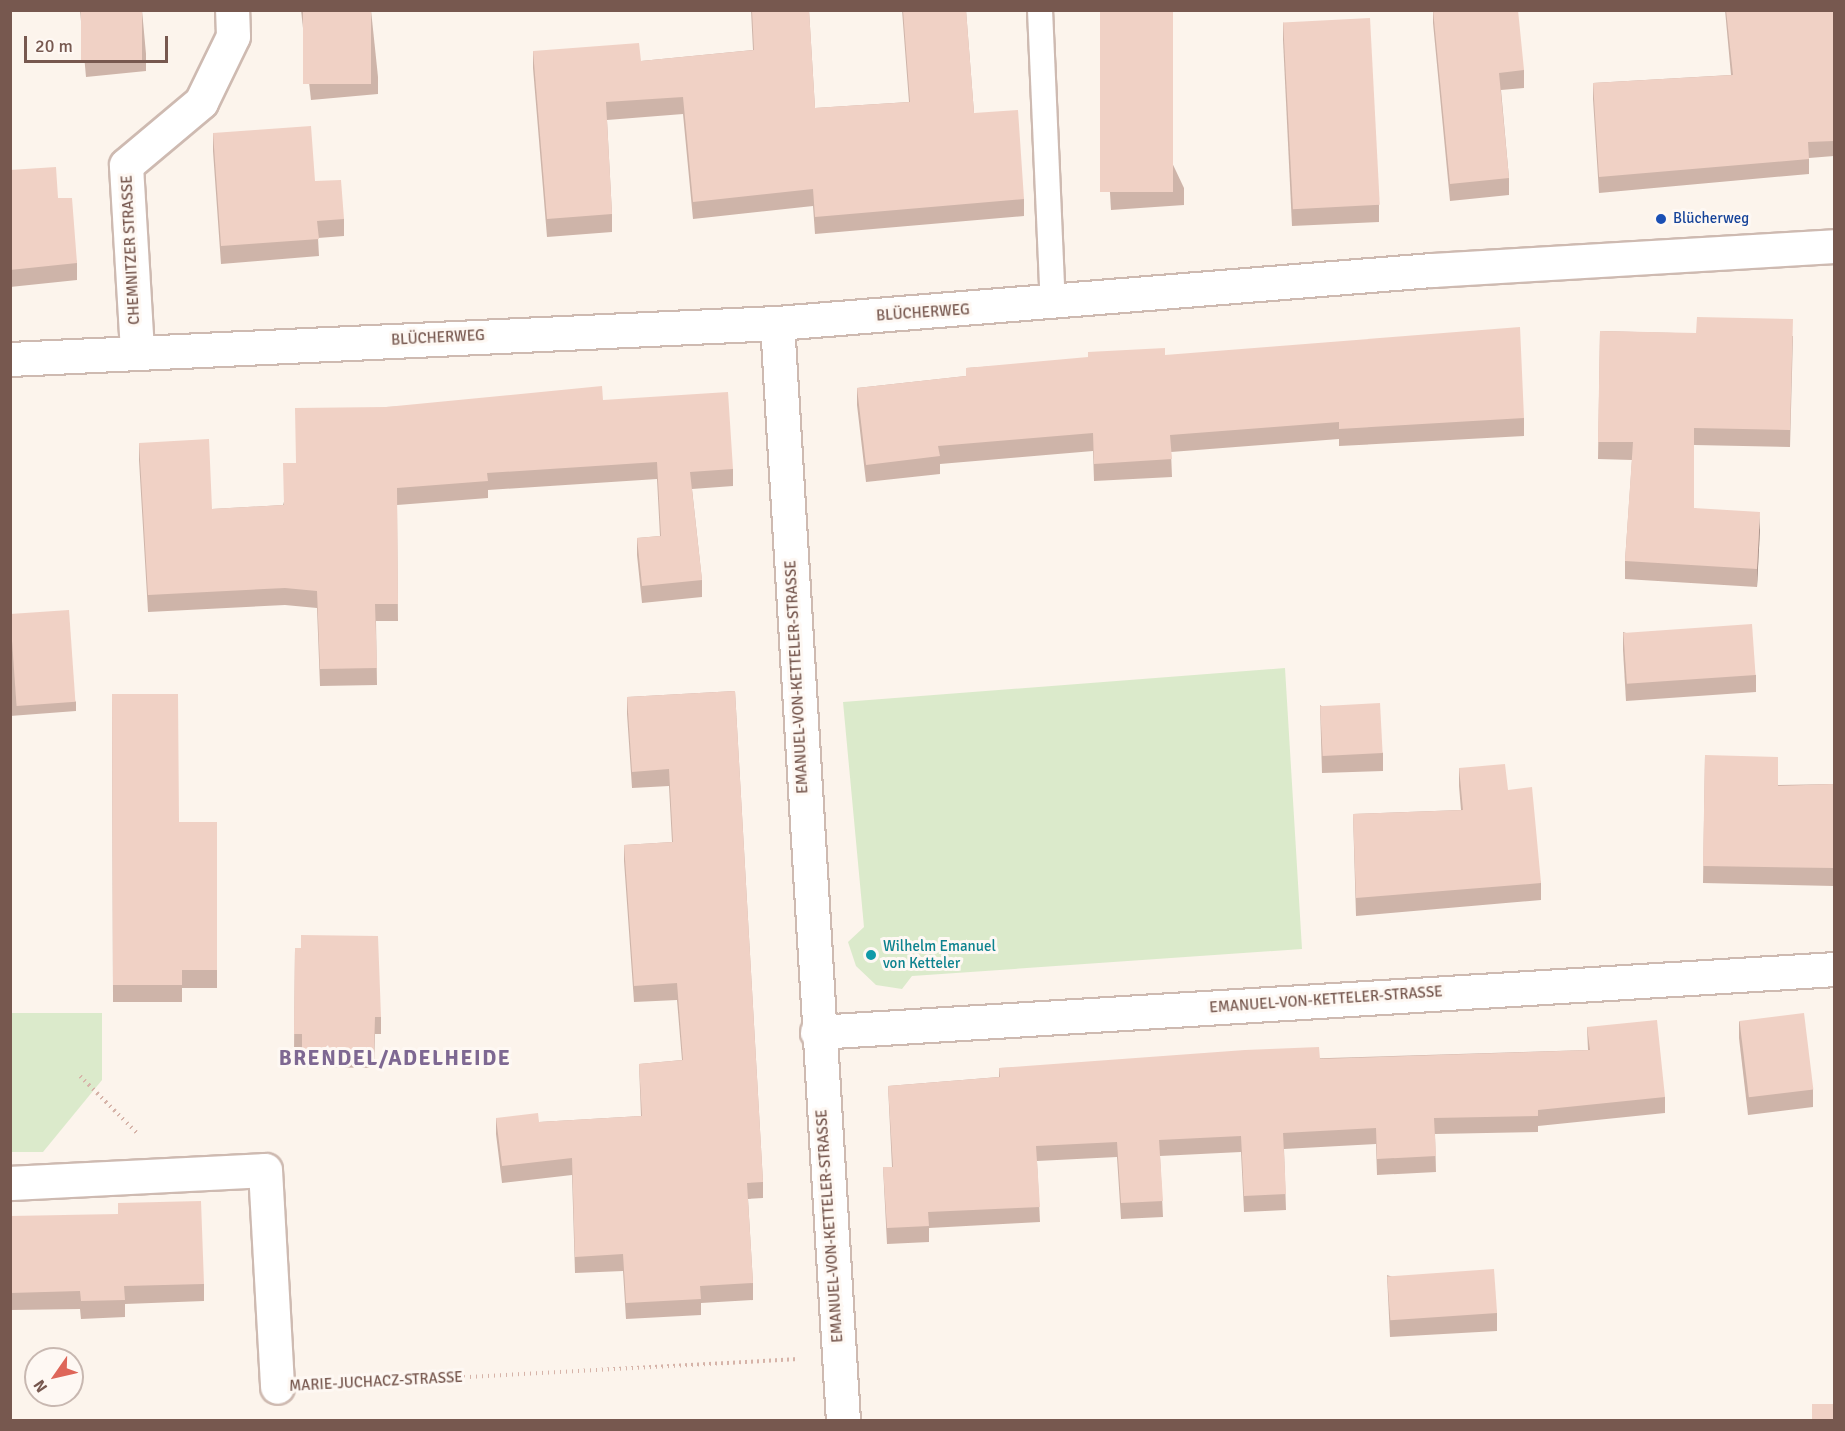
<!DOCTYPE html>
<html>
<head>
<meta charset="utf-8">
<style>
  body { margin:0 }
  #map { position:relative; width:1845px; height:1431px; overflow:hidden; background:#fcf4ec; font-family:Signika,sans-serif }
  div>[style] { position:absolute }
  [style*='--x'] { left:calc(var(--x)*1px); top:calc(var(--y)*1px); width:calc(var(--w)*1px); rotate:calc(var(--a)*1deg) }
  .green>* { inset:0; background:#dbeacb }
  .path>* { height:4px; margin-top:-2px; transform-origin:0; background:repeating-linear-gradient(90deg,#d6b3a8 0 1.5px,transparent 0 6px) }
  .roads { filter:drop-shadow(2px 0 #cebab1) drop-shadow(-2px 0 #cebab1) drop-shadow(0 2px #cebab1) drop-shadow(0 -2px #cebab1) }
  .service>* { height:24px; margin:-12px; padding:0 12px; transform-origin:12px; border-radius:12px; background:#fff }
  .minor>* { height:33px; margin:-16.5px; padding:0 16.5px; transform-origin:16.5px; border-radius:16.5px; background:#fff }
  .wall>* { inset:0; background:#ceb4a9 }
  .shaded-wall>* { inset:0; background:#a8928a }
  .building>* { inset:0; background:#f0d1c5; transform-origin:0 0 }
  .dots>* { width:16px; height:16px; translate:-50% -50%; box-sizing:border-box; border:3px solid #fef8f3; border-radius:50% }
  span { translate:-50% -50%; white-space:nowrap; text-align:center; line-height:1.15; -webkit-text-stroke:6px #fef8f3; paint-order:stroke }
  .transit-label { font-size:15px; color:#164399 }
  .left { translate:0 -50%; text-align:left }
  .street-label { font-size:15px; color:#77584f }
  .culture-label { font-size:15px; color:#0d838f }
  .district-label { font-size:21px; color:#7e6892; font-weight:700; letter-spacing:1.5px }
  .frame { position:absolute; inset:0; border:12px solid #77584f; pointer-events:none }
  .north { position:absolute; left:24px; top:1347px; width:60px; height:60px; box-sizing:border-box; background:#fef8f3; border:2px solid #c8b8b1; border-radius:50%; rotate:236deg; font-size:16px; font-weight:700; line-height:24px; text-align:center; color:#77584f }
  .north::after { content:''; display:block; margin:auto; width:21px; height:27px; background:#de6659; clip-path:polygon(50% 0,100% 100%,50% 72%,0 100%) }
  .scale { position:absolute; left:24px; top:36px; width:144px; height:27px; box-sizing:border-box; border:3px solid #77584f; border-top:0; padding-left:8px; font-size:18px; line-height:21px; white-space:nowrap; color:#77584f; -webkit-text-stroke:4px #fef8f3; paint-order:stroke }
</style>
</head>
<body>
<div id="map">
  <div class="green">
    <i style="clip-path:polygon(1285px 668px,1302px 949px,912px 976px,902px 989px,876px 985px,856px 966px,848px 942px,864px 927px,843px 702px)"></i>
    <i style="clip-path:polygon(10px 1013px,102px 1013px,102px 1080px,43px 1152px,11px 1152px)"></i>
  </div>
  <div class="path">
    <i style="--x:80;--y:1076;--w:82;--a:45"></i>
    <i style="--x:320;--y:1385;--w:479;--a:-3.1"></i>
  </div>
  <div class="roads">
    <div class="service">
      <i style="--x:1040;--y:10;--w:294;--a:87.5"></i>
    </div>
    <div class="minor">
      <i style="--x:777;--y:323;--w:1099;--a:86.56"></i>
      <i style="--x:137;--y:351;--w:186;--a:-93.4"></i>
      <i style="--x:126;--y:165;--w:98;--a:-40"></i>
      <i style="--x:201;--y:102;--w:73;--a:-64.1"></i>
      <i style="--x:233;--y:36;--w:26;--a:-92"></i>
      <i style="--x:10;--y:359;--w:768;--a:-2.69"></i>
      <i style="--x:777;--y:323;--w:657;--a:-4.63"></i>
      <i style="--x:1432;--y:270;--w:403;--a:-3.4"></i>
      <i style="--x:817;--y:1032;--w:1019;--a:-3.54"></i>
      <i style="--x:10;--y:1183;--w:255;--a:-2.9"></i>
      <i style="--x:265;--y:1170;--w:217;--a:86.8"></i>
    </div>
  </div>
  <div class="wall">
    <i style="clip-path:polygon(80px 10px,142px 10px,146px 54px,146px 71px,86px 77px)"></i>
    <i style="clip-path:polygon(301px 10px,371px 10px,378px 77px,378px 94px,311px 100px)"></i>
    <i style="clip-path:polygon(751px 10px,809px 10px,815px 108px,909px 102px,902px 10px,966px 10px,974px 113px,1024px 199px,1024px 216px,815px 234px,813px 206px,693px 219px,683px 114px,607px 120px,612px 214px,612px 232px,547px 237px,533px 68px,533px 51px,641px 61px,753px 50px)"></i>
    <i style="clip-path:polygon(1100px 10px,1184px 188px,1184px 205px,1111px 210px,1100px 24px)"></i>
    <i style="clip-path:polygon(1433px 10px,1524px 70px,1524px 88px,1501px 90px,1509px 178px,1509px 195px,1450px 201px,1433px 23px)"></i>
    <i style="clip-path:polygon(1725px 10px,1834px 10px,1834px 156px,1809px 158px,1809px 174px,1599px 193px,1593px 99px,1593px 83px,1731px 75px)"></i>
    <i style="clip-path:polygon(1283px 22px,1379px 205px,1379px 222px,1292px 226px,1283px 40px)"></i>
    <i style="clip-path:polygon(213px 133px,315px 181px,344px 219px,344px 236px,318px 238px,319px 256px,221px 264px,213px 151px)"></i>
    <i style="clip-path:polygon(10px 170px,58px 198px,77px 263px,77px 280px,10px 287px)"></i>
    <i style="clip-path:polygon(1600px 331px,1793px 336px,1790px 447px,1694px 445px,1694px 508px,1760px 529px,1757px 587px,1625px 579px,1625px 561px,1632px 460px,1598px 459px)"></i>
    <i style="clip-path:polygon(1165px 355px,1524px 418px,1524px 436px,1339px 446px,1339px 439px,1171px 452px,1172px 477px,1094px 481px,1093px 451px,940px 464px,940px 474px,866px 482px,857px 405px,857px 388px,966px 376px,966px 368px)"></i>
    <i style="clip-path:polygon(603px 400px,733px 469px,733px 486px,692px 489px,702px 580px,702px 597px,642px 603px,637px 555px,637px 538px,660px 536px,657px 479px,488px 490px,488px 498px,397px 505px,398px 621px,376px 621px,377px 685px,320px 686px,317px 608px,285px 605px,148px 612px,139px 460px,139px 443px,212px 509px,283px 505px,296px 463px,386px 407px)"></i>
    <i style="clip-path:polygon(10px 614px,76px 702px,76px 711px,10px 716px)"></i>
    <i style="clip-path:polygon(1623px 632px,1756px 675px,1756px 692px,1626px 701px,1623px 650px)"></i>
    <i style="clip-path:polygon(735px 691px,763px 1182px,763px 1198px,748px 1199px,753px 1283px,753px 1300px,701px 1303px,701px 1315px,626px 1319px,623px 1271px,575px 1273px,572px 1175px,502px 1183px,496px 1134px,496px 1118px,539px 1122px,641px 1116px,639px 1064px,682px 1060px,677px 1000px,634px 1002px,624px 861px,624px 845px,672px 842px,669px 786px,632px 788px,627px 714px,627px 697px)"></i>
    <i style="clip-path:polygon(112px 694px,179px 822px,217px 822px,217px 988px,182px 988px,182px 1002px,113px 1002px)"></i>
    <i style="clip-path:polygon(1320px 705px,1383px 753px,1383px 771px,1322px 773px)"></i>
    <i style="clip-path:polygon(1705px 755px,1778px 785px,1834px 784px,1834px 886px,1703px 883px)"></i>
    <i style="clip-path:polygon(1459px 768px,1508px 790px,1541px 883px,1541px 900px,1356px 916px,1353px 814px,1461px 810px,1459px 786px)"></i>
    <i style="clip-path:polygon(295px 948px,381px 1017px,381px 1034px,375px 1034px,374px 1068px,302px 1067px,302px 1052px,294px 1052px)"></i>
    <i style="clip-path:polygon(1739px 1021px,1813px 1089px,1813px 1107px,1748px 1115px,1739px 1038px)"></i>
    <i style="clip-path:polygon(1587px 1027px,1665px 1097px,1665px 1113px,1538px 1126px,1538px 1132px,1435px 1134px,1436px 1172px,1377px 1175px,1376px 1144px,1284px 1149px,1286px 1210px,1244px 1212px,1241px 1152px,1160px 1156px,1163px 1217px,1121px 1219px,1117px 1157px,1037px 1161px,1040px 1222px,929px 1228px,929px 1242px,887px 1244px,883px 1167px,892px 1167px,888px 1086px,999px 1077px,999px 1068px,1588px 1050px)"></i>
    <i style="clip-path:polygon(10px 1216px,204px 1284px,204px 1301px,125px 1304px,125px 1317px,81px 1319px,80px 1309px,10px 1310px)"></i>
    <i style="clip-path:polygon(1387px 1275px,1497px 1313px,1497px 1331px,1390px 1337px)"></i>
  </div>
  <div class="shaded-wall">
    <i style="clip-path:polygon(1760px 512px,1760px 529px,1757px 587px,1757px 569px)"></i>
  </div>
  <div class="building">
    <i style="left:81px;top:10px;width:61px;height:50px"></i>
    <i style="left:303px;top:10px;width:68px;height:74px"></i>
    <i style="clip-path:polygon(752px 10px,809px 10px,815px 108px,910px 102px,903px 10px,966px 10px,974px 113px,1018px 110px,1024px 199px,815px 217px,813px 189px,693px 202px,683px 97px,606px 102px,612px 214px,547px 219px,533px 51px,639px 43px,641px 61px,754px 50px)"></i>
    <i style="left:1100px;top:10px;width:73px;height:182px"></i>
    <i style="clip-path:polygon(1433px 10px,1518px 10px,1524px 70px,1499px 73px,1509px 178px,1450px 184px)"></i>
    <i style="clip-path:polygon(1726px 10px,1834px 10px,1834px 141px,1808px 142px,1809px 159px,1599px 177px,1593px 83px,1733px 75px)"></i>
    <i style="left:1370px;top:18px;width:187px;height:87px;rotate:87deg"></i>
    <i style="clip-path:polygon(311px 126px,315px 181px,341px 180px,344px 219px,317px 221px,319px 239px,221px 246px,213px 133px)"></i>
    <i style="clip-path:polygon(56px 167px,58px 198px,72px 198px,77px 263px,10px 270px,10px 170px)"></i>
    <i style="clip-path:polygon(1697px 317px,1793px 319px,1790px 430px,1694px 428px,1694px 508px,1760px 512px,1757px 569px,1625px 561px,1633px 442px,1598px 442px,1600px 331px,1696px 333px)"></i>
    <i style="clip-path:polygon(1520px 327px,1524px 418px,1339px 429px,1339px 422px,1170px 435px,1172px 459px,1094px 464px,1093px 433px,938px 446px,940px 456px,866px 465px,857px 388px,966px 376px,966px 368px,1088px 357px,1088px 352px,1165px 348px,1165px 355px)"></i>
    <i style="clip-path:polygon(602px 386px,603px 400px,728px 392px,733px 469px,690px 472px,702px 580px,642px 586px,637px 538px,661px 536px,657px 462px,487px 473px,488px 481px,397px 488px,398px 604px,375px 604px,377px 668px,320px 669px,317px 591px,285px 588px,148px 595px,139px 443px,209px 439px,212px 509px,284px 505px,283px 463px,296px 463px,295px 408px,386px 407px)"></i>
    <i style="left:69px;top:610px;width:92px;height:59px;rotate:86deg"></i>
    <i style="left:1752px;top:624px;width:51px;height:129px;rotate:86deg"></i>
    <i style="clip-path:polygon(735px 691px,763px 1182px,747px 1183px,753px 1283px,700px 1286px,701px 1299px,626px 1303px,623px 1254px,575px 1257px,572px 1158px,502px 1166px,496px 1118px,538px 1113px,539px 1122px,642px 1116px,639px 1064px,683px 1060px,677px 983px,634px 986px,624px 845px,673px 842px,669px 769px,632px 772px,627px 697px)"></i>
    <i style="clip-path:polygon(112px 694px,178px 694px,179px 822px,217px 822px,217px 970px,182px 970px,182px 985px,113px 985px)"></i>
    <i style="left:1380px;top:703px;width:50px;height:60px;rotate:87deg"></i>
    <i style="clip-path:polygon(1705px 755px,1778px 757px,1778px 786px,1834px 784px,1834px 868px,1703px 866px)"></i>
    <i style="clip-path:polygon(1505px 764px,1508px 790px,1532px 787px,1541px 883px,1356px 898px,1353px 814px,1463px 810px,1459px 768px)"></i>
    <i style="clip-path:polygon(301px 935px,378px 936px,381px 1017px,375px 1017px,374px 1051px,302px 1050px,302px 1034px,294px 1034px,295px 948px,301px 948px)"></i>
    <i style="left:1804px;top:1013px;width:77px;height:65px;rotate:83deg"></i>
    <i style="clip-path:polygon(1657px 1020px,1665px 1097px,1538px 1110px,1538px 1116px,1434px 1118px,1436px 1156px,1377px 1159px,1376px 1128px,1283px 1133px,1286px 1194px,1244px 1196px,1241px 1136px,1159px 1140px,1163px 1201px,1121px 1203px,1117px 1142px,1036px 1146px,1040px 1207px,928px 1212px,929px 1226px,887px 1228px,883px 1167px,893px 1167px,888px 1086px,1000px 1077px,999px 1068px,1245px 1050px,1319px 1047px,1320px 1059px,1590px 1050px,1587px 1027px)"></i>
    <i style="clip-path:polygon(201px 1201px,204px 1284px,124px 1286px,125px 1300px,81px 1301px,80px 1291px,10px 1293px,10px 1216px,118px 1214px,118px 1203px)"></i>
    <i style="left:1494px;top:1269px;width:44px;height:107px;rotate:86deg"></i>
    <i style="left:1834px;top:1404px;width:16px;height:22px;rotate:90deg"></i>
  </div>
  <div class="dots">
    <i style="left:1661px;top:219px;background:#1a4fb4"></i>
    <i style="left:871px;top:955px;background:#0f9aa8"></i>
  </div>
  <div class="transit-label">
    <span class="left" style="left:1673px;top:219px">Blücherweg</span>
  </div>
  <div class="street-label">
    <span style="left:131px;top:250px;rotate:-93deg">CHEMNITZER STRASSE</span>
    <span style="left:923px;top:313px;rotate:-4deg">BLÜCHERWEG</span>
    <span style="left:438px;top:338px;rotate:-3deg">BLÜCHERWEG</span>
    <span style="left:797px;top:677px;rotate:-93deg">EMANUEL-VON-KETTELER-STRASSE</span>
    <span style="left:1326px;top:1000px;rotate:-4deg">EMANUEL-VON-KETTELER-STRASSE</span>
    <span style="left:830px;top:1226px;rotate:-94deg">EMANUEL-VON-KETTELER-STRASSE</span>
    <span style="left:376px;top:1382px;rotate:-3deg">MARIE-JUCHACZ-STRASSE</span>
  </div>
  <div class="culture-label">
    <span class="left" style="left:883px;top:955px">Wilhelm Emanuel<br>von Ketteler</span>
  </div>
  <div class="district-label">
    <span style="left:395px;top:1058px">BRENDEL/ADELHEIDE</span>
  </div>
  <div class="frame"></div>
  <div class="north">N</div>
  <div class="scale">20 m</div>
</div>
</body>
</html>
